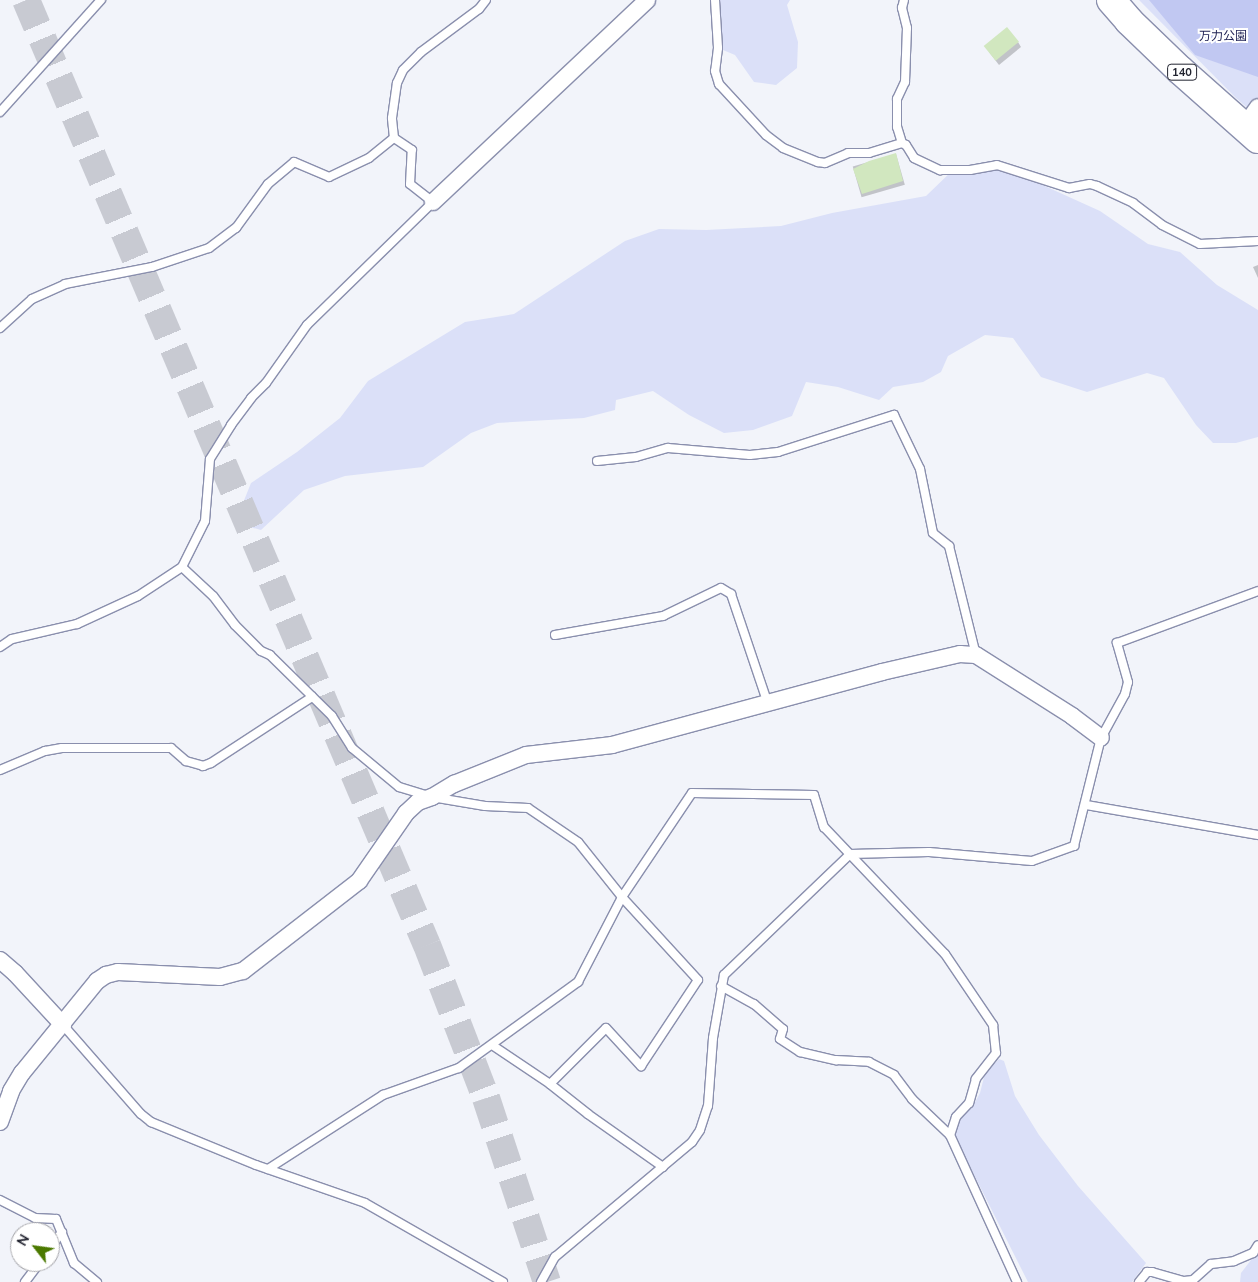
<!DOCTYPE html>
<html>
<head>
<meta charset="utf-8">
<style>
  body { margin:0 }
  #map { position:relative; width:1258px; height:1282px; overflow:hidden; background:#f2f4fa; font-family:Mulish,"Noto Sans JP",sans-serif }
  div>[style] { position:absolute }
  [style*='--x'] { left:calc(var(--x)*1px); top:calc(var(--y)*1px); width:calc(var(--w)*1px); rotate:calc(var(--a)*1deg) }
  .green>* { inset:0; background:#dbe0f8 }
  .water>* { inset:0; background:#c1c8f2 }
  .shadow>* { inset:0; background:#0003; transform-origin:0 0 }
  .building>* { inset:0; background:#d1e7bf; transform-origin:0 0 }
  .highway-tunnel>* { height:28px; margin-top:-14px; transform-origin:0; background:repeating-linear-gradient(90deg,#c8cad2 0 28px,transparent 0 42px) }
  .roads { filter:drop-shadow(1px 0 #8a8fad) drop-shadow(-1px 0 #8a8fad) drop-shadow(0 1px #8a8fad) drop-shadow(0 -1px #8a8fad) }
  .lane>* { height:8px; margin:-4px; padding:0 4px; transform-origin:4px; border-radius:4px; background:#fff }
  .street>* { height:16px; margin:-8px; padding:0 8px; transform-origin:8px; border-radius:8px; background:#fff }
  .highway>* { height:28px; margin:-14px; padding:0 14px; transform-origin:14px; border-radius:14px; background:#fff }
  span { translate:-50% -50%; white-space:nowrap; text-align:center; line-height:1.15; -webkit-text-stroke:4px #fff; paint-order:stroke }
  .shield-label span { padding:1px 4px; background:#fff; border:1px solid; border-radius:4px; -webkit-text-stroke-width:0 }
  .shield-label { font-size:11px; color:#222430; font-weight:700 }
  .park-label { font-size:12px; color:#212355 }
  .north { position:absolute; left:10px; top:1222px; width:50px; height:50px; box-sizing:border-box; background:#fff; border:1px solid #a7a7ac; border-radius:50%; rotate:300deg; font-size:14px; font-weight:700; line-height:20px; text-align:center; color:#222430 }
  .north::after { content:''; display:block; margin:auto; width:18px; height:22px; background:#4b7900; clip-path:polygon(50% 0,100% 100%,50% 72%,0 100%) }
</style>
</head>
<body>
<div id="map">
  <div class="green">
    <i style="clip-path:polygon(720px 0,790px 0,787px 5px,798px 42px,797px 68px,776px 85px,754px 82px,735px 55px,723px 50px)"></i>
    <i style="clip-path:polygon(1139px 0,1258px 0,1258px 117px,1236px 98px)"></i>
    <i style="clip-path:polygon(1003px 167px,1100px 211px,1148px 244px,1180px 252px,1217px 285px,1258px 310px,1258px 437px,1236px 443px,1213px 443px,1196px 425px,1164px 378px,1147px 373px,1087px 392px,1041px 377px,1013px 338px,985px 335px,948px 356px,941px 372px,923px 382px,893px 387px,879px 400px,838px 387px,806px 382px,792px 416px,753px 430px,724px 433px,689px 415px,653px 391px,616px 400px,615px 410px,584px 418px,497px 423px,471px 433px,423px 467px,345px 476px,304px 490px,261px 530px,235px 523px,251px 483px,297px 452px,340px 418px,368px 381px,465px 322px,514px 314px,625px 241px,659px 229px,706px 230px,781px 226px,832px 213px,926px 196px,954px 169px)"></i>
    <i style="clip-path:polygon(999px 1059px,1004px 1061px,1015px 1096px,1039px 1135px,1078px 1186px,1146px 1263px,1132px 1282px,1028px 1282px,956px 1139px,956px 1123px,973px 1106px,980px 1093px,985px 1073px)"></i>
    <i style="clip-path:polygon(1258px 1251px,1258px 1282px,1240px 1282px,1241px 1273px)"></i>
  </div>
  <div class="water">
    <i style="clip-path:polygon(1149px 0,1258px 0,1258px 77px,1195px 55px)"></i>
  </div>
  <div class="shadow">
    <i style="clip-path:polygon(1018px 42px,1021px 47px,999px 65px,989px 52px)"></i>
    <i style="left:896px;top:154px;width:32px;height:45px;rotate:74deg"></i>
    <i style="clip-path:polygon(1258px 265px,1258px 278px,1253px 267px)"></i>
  </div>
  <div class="building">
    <i style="left:1007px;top:27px;width:19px;height:30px;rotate:51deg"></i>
    <i style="clip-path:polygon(896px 153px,903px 181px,862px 194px,853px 169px,869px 161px)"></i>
  </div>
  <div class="highway-tunnel">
    <i style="--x:26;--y:0;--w:1027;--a:67.01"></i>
    <i style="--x:427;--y:945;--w:164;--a:68.9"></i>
    <i style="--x:486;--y:1098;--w:194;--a:71.7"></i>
  </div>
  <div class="roads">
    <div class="lane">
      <i style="--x:715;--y:0;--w:48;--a:86.4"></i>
      <i style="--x:718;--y:48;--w:23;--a:97"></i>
      <i style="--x:715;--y:71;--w:14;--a:73"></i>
      <i style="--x:719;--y:84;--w:69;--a:47.3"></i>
      <i style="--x:766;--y:135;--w:21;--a:37"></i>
      <i style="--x:783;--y:148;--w:38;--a:22"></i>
      <i style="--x:818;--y:162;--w:7;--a:8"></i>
      <i style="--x:825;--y:163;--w:25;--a:-23"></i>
      <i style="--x:848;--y:153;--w:21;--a:0"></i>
      <i style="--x:869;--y:153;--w:34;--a:-17"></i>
      <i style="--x:902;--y:143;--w:17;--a:-107"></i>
      <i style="--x:897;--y:127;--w:28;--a:-90"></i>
      <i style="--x:897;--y:99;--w:19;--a:-65"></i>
      <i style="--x:905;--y:82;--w:54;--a:-87.9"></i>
      <i style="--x:907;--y:28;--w:21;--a:-104"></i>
      <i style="--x:902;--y:8;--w:8;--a:-76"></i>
      <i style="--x:0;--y:112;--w:151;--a:-48"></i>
      <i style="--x:394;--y:138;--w:20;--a:-96"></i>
      <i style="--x:392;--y:118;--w:35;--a:-82"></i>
      <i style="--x:397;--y:83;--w:14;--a:-65"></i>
      <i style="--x:403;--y:70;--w:25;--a:-45"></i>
      <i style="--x:421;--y:52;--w:72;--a:-36.6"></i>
      <i style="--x:479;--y:9;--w:11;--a:-52"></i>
      <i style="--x:902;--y:143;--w:4;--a:27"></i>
      <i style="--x:906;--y:145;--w:15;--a:58"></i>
      <i style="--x:914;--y:158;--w:29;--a:25"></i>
      <i style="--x:940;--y:170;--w:30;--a:0"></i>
      <i style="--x:970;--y:170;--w:27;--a:-10"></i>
      <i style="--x:997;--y:165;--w:76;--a:17.7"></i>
      <i style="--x:1069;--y:188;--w:21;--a:-11"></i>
      <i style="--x:1090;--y:184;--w:7;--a:16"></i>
      <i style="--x:1097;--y:186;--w:40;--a:25"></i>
      <i style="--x:1133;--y:203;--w:36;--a:37"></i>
      <i style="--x:1162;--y:225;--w:42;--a:26.6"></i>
      <i style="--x:1200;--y:244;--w:58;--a:-3"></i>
      <i style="--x:0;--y:328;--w:43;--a:-42.2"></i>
      <i style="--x:32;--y:299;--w:36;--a:-24"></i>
      <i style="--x:65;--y:284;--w:89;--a:-11.1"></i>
      <i style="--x:152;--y:267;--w:60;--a:-18.4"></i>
      <i style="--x:209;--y:248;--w:34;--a:-37"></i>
      <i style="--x:236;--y:228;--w:54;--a:-54"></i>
      <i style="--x:268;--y:184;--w:34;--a:-40"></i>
      <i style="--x:294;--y:162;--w:38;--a:23"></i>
      <i style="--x:329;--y:177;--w:44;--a:-25.4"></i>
      <i style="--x:369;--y:158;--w:32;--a:-39"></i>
      <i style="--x:597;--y:461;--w:39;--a:-6"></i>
      <i style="--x:636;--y:457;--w:33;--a:-16"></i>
      <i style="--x:668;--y:448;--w:82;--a:4.9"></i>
      <i style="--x:750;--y:455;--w:28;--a:-6"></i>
      <i style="--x:778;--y:452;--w:122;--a:-17.7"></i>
      <i style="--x:894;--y:415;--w:60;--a:64.3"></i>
      <i style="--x:920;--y:469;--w:65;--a:78.5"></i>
      <i style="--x:933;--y:533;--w:21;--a:39"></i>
      <i style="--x:949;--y:546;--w:112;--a:76.1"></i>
      <i style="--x:555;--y:635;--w:110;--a:-10"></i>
      <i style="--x:663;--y:616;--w:64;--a:-25.8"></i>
      <i style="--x:721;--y:588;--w:12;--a:31"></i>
      <i style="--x:731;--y:594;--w:116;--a:71.4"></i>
      <i style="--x:0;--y:647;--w:14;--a:-34"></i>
      <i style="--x:12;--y:639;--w:67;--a:-13"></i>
      <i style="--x:77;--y:624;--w:67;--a:-24.7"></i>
      <i style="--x:138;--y:596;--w:53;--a:-33.4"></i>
      <i style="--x:0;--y:770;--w:49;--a:-22.9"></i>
      <i style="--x:45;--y:751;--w:17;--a:-10"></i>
      <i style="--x:62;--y:748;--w:109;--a:0"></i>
      <i style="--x:171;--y:748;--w:20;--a:41"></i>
      <i style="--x:186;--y:761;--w:18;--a:16"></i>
      <i style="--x:203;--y:766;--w:9;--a:-21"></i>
      <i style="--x:211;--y:763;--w:121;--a:-33.2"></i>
      <i style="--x:1086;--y:805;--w:175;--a:9.9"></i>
      <i style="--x:721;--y:986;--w:38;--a:29"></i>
      <i style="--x:754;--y:1004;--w:38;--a:41"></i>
      <i style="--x:783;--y:1029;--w:10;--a:107"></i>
      <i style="--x:780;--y:1039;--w:24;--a:33"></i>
      <i style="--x:800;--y:1052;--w:37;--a:13"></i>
      <i style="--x:836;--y:1060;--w:33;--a:3"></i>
      <i style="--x:869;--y:1062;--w:28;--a:27"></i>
      <i style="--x:894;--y:1075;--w:30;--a:53"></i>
      <i style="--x:912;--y:1099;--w:52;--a:43.5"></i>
      <i style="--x:950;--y:1135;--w:162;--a:65.5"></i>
      <i style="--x:63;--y:1025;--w:118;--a:48.8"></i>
      <i style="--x:141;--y:1114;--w:13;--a:39"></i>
      <i style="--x:151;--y:1122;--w:113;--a:22.3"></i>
      <i style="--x:256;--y:1165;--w:115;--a:19.2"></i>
      <i style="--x:365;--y:1203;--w:159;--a:29.8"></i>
      <i style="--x:492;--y:1045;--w:70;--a:33.9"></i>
      <i style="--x:663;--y:1167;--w:92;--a:-144.8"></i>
      <i style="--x:588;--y:1114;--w:48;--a:-141.7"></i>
      <i style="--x:550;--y:1084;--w:79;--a:-45"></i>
      <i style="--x:606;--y:1028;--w:52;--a:47.4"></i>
      <i style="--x:641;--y:1066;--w:103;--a:-56.5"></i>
      <i style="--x:698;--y:980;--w:113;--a:-132.5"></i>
      <i style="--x:622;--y:897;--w:125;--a:-56.1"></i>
      <i style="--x:692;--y:793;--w:122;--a:0.9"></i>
      <i style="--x:814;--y:795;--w:34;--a:73"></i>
      <i style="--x:824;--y:827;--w:175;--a:46.4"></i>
      <i style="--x:945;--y:954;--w:86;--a:55.9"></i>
      <i style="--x:993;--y:1025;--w:28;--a:84"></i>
      <i style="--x:996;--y:1053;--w:33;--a:128"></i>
      <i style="--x:976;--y:1079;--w:25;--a:106"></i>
      <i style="--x:969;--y:1103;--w:19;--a:133"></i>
      <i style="--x:956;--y:1117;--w:19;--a:108"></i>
      <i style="--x:268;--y:1169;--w:137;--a:-32.8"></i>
      <i style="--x:383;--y:1095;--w:81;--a:-19.6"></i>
      <i style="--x:459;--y:1068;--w:147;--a:-35.9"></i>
      <i style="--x:578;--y:982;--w:96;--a:-62.6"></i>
      <i style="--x:622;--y:897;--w:70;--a:-128.7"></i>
      <i style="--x:578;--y:842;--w:60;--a:-145.8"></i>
      <i style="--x:528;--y:808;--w:43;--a:-177.3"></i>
      <i style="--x:485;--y:806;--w:54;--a:-170.4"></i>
      <i style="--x:432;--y:797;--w:34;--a:-163"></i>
      <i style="--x:399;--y:787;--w:61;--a:-140.3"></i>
      <i style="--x:352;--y:748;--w:38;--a:-122"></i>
      <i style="--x:332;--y:716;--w:87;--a:-135.5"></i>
      <i style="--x:270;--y:655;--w:10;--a:-156"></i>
      <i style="--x:261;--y:651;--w:37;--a:-135"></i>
      <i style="--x:235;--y:625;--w:36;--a:-127"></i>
      <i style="--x:213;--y:596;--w:42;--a:-136.9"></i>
      <i style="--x:182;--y:567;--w:51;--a:-63.4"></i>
      <i style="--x:205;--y:521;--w:62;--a:-85.4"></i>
      <i style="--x:210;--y:459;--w:40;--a:-58"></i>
      <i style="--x:231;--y:425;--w:34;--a:-53"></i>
      <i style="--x:251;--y:398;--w:21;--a:-45"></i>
      <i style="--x:266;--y:383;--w:71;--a:-54.7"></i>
      <i style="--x:307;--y:325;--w:176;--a:-44.3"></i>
      <i style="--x:433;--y:202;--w:29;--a:-142"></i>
      <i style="--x:410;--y:184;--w:34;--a:-87"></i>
      <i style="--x:412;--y:150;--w:22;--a:-146"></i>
      <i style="--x:0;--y:1200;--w:39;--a:27"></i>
      <i style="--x:35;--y:1218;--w:21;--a:3"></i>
      <i style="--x:56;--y:1219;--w:48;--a:67.8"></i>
      <i style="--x:74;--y:1263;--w:30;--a:40"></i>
      <i style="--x:50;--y:1248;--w:20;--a:-53"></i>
      <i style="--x:25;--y:1282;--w:25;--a:-53"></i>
      <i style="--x:541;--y:1282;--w:29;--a:-61"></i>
      <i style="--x:555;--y:1257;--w:179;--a:-40"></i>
      <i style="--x:692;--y:1142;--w:14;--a:-56"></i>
      <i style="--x:700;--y:1130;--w:25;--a:-72"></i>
      <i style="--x:708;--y:1106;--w:68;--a:-85.8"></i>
      <i style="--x:713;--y:1038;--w:64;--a:-80.1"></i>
      <i style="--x:724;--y:975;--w:175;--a:-43.8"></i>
      <i style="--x:850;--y:854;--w:79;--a:-1.5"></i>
      <i style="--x:929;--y:852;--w:103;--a:5"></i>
      <i style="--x:1032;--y:861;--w:45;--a:-19.7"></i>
      <i style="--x:1074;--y:846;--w:111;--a:-76"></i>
      <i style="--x:1101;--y:738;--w:50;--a:-61.4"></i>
      <i style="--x:1125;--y:694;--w:12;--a:-76"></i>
      <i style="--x:1128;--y:682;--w:41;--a:-105.8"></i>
      <i style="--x:1117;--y:643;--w:150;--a:-20.2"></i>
      <i style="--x:1139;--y:1282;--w:13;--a:-51"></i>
      <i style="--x:1147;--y:1272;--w:5;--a:0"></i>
      <i style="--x:1152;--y:1272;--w:33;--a:16"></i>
      <i style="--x:1184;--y:1281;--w:9;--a:-6"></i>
      <i style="--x:1193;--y:1280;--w:24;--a:-42"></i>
      <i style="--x:1211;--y:1264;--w:23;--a:-7"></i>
      <i style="--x:1234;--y:1261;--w:21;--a:-23"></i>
      <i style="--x:1253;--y:1253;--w:9;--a:-58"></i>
    </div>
    <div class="street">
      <i style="--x:1244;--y:127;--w:24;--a:-55"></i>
      <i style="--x:433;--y:202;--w:294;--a:-43.3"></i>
      <i style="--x:0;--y:960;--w:20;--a:41"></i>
      <i style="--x:15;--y:973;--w:71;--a:47.3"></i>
      <i style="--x:0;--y:1122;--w:33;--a:-70"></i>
      <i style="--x:11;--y:1091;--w:21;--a:-59"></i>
      <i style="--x:22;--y:1073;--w:119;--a:-50.8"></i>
      <i style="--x:97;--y:981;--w:11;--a:-34"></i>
      <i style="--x:106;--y:975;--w:12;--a:-14"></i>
      <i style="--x:118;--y:972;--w:102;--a:2.8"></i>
      <i style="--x:220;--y:977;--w:24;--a:-15"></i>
      <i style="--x:243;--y:971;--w:147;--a:-37.8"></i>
      <i style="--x:359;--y:881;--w:83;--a:-55.3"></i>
      <i style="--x:406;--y:813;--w:16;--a:-43"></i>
      <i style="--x:418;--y:802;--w:15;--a:-20"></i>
      <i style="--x:432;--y:797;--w:26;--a:-31"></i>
      <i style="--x:454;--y:784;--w:78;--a:-21.9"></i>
      <i style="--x:526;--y:755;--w:87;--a:-6.6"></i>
      <i style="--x:612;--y:745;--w:280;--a:-15.1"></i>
      <i style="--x:882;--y:672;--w:80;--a:-13"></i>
      <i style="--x:960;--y:654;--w:16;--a:4"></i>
      <i style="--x:976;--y:655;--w:114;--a:32.4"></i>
      <i style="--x:1072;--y:716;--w:36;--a:37"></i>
    </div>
    <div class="highway">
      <i style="--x:1111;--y:0;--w:28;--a:49"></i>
      <i style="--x:1129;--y:21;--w:71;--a:43.9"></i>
      <i style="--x:1180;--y:70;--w:104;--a:41.5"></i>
    </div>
  </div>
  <div class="shield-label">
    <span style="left:1182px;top:72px">140</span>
  </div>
  <div class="park-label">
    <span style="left:1223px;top:36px">万力公園</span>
  </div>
  <div class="north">N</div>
</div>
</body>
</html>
